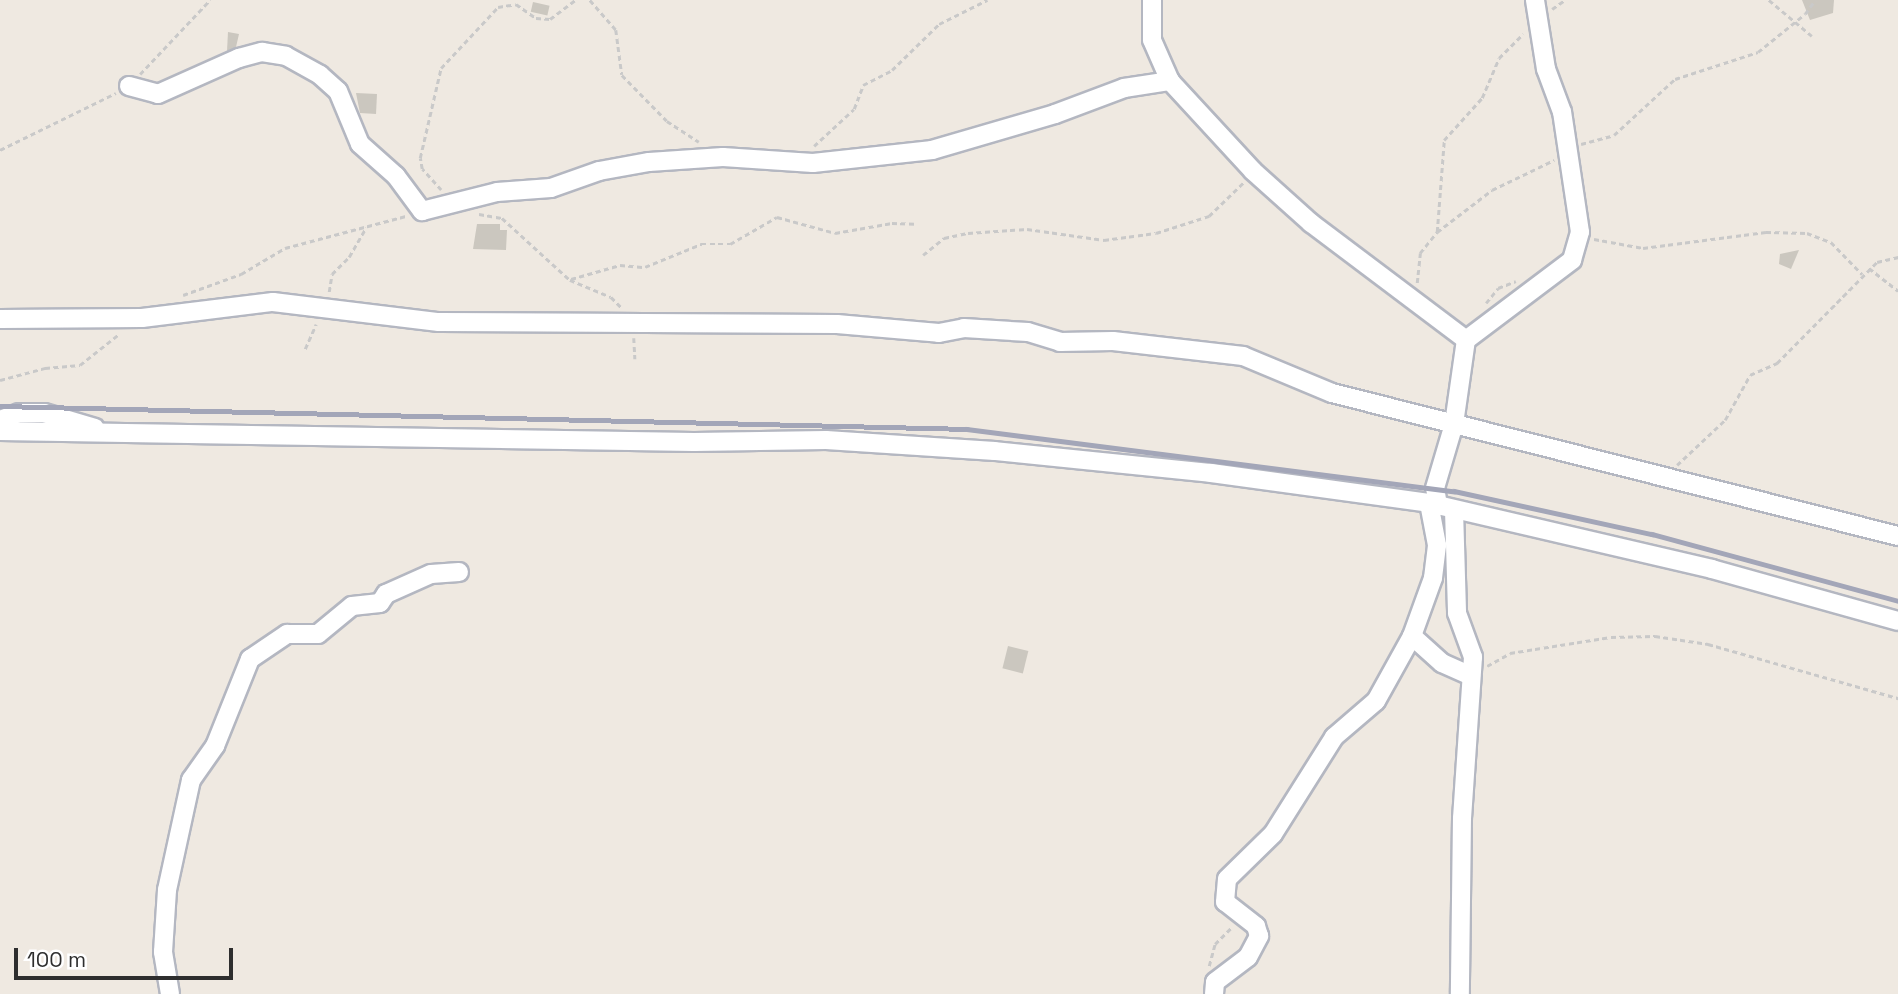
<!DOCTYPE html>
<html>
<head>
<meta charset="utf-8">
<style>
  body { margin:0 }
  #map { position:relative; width:1898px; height:994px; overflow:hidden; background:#efe9e1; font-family:"Space Grotesk",sans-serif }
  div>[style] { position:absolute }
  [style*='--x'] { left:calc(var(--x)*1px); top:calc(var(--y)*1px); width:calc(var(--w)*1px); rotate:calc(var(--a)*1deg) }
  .building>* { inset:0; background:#cbc7bf; transform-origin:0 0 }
  .path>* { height:2.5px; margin-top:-1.25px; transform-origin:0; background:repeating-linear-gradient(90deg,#c9c9c9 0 5px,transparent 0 8.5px) }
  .roads { filter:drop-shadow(2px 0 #b4b7c1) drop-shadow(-2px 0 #b4b7c1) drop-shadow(0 2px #b4b7c1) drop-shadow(0 -2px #b4b7c1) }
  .minor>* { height:18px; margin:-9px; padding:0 9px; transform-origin:9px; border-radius:9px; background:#fff }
  .rail>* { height:4.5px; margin:-2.25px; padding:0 2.25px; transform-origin:2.25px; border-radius:2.25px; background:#a3a6b8 }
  span { translate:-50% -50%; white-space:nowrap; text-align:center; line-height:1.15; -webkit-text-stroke:7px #fff; paint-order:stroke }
  .scale { position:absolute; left:14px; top:948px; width:219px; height:32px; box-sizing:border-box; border:4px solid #2e2e2e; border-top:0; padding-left:9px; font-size:21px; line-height:24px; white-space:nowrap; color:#2e2e2e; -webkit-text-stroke:5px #fff; paint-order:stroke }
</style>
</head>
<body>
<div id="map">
  <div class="building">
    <i style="clip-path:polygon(1802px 0,1834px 0,1833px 13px,1810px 20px)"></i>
    <i style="left:533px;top:2px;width:17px;height:10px;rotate:13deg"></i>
    <i style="clip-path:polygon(228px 32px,239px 34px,236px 47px,227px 51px)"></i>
    <i style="clip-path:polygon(356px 93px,377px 94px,376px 114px,360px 113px)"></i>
    <i style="clip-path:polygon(477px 224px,500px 224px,500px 230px,507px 230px,506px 250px,473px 249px)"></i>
    <i style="clip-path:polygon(1799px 250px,1791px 269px,1779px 264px,1780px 254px)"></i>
    <i style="left:1008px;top:646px;width:21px;height:23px;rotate:14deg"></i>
  </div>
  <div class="path">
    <i style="--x:590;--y:0;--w:40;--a:49"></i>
    <i style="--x:616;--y:30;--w:45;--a:82.4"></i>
    <i style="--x:622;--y:75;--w:64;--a:45.6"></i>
    <i style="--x:667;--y:121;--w:38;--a:33"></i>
    <i style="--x:1769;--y:0;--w:56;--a:39.9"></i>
    <i style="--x:1552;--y:9;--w:16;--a:-35"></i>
    <i style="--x:140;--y:74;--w:102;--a:-46.6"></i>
    <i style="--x:1581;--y:144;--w:34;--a:-15"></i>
    <i style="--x:1614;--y:135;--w:83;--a:-42.6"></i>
    <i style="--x:1675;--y:79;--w:87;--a:-18"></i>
    <i style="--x:1758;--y:52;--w:60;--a:-39"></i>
    <i style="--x:1805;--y:14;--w:17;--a:-54"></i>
    <i style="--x:814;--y:146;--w:54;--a:-42.8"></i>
    <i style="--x:854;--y:109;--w:26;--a:-69"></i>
    <i style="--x:863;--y:85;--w:33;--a:-27"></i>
    <i style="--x:892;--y:70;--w:66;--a:-44.4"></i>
    <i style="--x:939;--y:24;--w:54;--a:-26.6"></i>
    <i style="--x:0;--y:150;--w:129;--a:-26.2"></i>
    <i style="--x:441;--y:190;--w:28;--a:-132"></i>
    <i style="--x:422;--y:169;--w:11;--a:-100"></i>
    <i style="--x:420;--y:158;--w:92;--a:-76.9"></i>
    <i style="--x:441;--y:68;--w:83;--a:-46.9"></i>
    <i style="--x:498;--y:7;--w:18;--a:-9"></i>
    <i style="--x:516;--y:4;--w:24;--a:35"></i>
    <i style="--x:536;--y:18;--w:14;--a:4"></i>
    <i style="--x:550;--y:19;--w:31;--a:-37"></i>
    <i style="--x:479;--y:214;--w:23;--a:10"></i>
    <i style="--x:502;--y:218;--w:92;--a:42.4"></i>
    <i style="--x:570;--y:280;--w:44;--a:22.5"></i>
    <i style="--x:611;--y:297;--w:14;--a:45"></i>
    <i style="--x:1437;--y:232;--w:92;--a:-85.6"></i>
    <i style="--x:1444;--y:140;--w:57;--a:-47.9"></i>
    <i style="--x:1482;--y:98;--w:43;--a:-67"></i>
    <i style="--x:1499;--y:58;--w:34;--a:-45"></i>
    <i style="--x:1594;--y:239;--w:50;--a:10.4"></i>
    <i style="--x:1643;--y:248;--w:124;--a:-7.4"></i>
    <i style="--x:1766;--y:232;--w:41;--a:1.4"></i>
    <i style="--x:1807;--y:233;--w:26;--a:21"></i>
    <i style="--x:1831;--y:242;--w:45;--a:45.9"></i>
    <i style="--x:923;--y:255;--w:27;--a:-39"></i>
    <i style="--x:944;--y:238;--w:25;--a:-12"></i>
    <i style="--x:968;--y:233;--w:59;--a:-3.9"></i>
    <i style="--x:1027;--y:229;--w:78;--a:8.1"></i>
    <i style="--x:1104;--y:240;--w:52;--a:-7.7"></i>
    <i style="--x:1156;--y:233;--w:56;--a:-17.8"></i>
    <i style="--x:1209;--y:216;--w:49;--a:-44.2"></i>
    <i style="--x:1869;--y:268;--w:37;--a:38"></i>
    <i style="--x:571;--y:279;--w:51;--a:-15.9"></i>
    <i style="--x:620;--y:265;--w:25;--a:5"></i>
    <i style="--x:645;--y:267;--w:61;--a:-22.3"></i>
    <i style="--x:701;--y:244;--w:29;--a:0"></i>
    <i style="--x:730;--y:244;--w:54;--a:-29.9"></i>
    <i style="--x:777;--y:217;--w:60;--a:15.4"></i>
    <i style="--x:835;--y:233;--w:58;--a:-10"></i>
    <i style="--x:892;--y:223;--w:23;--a:2"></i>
    <i style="--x:1417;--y:283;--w:30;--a:-84"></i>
    <i style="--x:1420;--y:253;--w:27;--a:-51"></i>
    <i style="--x:1437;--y:232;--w:69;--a:-37.4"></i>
    <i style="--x:1492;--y:190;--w:69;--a:-25.8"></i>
    <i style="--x:329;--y:292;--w:18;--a:-81"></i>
    <i style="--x:332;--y:274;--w:24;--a:-45"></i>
    <i style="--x:349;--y:257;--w:34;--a:-60"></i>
    <i style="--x:183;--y:295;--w:62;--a:-19.9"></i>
    <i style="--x:241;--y:274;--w:51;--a:-30.6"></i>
    <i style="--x:285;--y:248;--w:125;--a:-14.8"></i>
    <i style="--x:1486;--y:303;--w:19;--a:-51"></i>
    <i style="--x:1498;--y:288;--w:19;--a:-21"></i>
    <i style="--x:634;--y:338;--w:21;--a:87"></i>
    <i style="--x:305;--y:349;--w:27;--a:-66"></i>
    <i style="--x:0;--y:380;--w:47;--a:-14.9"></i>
    <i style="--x:45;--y:368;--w:35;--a:-5"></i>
    <i style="--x:80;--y:365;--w:50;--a:-38.5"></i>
    <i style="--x:1677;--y:465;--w:66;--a:-43.2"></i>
    <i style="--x:1725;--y:420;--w:51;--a:-60.9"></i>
    <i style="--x:1750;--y:375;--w:30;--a:-24"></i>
    <i style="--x:1777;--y:363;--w:142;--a:-45.3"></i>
    <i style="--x:1877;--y:262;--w:22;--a:-13"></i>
    <i style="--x:1487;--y:666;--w:26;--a:-29"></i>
    <i style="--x:1510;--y:653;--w:102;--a:-9"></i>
    <i style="--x:1611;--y:637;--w:44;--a:-1.3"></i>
    <i style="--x:1655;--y:636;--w:54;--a:8.6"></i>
    <i style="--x:1708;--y:644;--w:198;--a:15.9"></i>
    <i style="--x:1209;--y:966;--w:23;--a:-75"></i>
    <i style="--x:1215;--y:944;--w:23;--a:-45"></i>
  </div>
  <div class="roads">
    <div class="minor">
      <i style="--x:1152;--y:0;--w:40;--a:90"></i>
      <i style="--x:1152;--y:40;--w:45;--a:66.3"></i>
      <i style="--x:1170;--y:81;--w:122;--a:47.3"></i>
      <i style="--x:1253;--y:171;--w:78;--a:41.9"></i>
      <i style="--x:1311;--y:223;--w:194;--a:37"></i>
      <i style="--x:129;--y:86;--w:30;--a:15"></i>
      <i style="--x:158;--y:94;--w:89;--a:-24"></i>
      <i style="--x:239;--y:58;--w:24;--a:-15"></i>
      <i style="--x:262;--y:52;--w:24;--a:9"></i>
      <i style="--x:286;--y:56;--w:39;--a:29"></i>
      <i style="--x:320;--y:75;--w:24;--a:42"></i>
      <i style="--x:338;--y:91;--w:57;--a:67.5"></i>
      <i style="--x:360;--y:144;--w:48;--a:41.6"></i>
      <i style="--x:396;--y:176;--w:44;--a:53.4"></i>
      <i style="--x:422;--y:211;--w:77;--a:-14.2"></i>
      <i style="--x:497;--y:192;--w:54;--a:-4.2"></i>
      <i style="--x:551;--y:188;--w:51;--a:-19.5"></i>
      <i style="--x:599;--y:171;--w:51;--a:-10.2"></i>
      <i style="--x:649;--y:162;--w:74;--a:-3.9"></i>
      <i style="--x:723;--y:157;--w:90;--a:3.8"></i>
      <i style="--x:813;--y:163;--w:120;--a:-6.2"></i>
      <i style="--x:932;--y:150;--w:128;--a:-16.3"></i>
      <i style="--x:1055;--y:114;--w:74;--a:-20.6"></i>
      <i style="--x:1124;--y:88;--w:47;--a:-8.7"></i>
      <i style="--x:0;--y:319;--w:142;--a:-0.4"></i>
      <i style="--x:142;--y:318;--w:132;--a:-7"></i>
      <i style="--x:273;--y:302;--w:167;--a:6.9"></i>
      <i style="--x:439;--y:322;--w:398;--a:0.3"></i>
      <i style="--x:837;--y:324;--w:102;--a:5"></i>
      <i style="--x:939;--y:333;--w:25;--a:-11"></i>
      <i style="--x:964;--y:328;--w:64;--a:3.6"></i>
      <i style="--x:1028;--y:332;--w:34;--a:17"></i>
      <i style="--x:1060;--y:342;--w:53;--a:-1.1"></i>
      <i style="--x:1113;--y:341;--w:131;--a:6.6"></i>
      <i style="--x:1243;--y:356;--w:96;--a:22.6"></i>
      <i style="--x:1332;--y:393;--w:584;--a:14.18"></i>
      <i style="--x:0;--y:420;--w:20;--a:-20"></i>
      <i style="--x:19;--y:413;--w:25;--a:0"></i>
      <i style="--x:44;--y:413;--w:53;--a:16.4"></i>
      <i style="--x:0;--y:431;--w:694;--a:0.91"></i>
      <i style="--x:694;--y:442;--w:132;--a:-0.9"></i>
      <i style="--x:826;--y:440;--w:169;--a:3.7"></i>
      <i style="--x:995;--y:451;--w:217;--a:5.8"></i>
      <i style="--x:1211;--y:473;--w:220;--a:7.8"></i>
      <i style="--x:1429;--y:503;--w:291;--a:13.1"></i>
      <i style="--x:1712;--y:569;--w:193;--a:15.6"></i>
      <i style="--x:1438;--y:506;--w:18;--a:-99"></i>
      <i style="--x:1435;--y:488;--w:67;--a:-73.5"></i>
      <i style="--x:1454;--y:424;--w:85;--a:-81.9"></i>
      <i style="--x:1466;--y:340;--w:133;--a:-37"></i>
      <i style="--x:1572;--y:260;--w:29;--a:-74"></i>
      <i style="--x:1580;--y:232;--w:121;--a:-98.5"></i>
      <i style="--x:1562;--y:112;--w:46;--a:-110.4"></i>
      <i style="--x:1546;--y:69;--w:70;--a:-99.1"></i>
      <i style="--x:1454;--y:510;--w:103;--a:88.3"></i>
      <i style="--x:1457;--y:613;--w:47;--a:70"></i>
      <i style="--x:1473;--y:657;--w:161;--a:93.9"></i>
      <i style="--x:1462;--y:818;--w:176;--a:90.7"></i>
      <i style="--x:1412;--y:636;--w:40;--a:42"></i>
      <i style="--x:1442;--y:663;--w:32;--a:24"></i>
      <i style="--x:170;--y:994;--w:43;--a:-99.5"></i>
      <i style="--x:163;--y:952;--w:62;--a:-86.3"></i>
      <i style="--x:167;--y:890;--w:113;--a:-77.7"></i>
      <i style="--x:191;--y:780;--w:42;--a:-54.8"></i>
      <i style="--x:215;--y:746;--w:94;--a:-68.1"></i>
      <i style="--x:250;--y:659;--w:45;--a:-34"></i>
      <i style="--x:287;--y:634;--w:31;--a:0"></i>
      <i style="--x:318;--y:634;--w:44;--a:-39.5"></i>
      <i style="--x:352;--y:606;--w:28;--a:-6"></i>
      <i style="--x:380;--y:603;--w:11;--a:-56"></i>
      <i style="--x:386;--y:594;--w:49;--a:-24"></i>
      <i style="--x:431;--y:574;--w:28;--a:-4"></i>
      <i style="--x:1214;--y:994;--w:12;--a:-85"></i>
      <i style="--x:1215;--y:982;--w:41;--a:-37.1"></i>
      <i style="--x:1248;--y:957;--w:24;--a:-62"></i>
      <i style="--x:1259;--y:936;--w:10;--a:-107"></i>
      <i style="--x:1256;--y:926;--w:39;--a:-142"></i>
      <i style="--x:1225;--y:902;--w:23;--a:-85"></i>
      <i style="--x:1227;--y:879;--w:64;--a:-44.4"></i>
      <i style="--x:1273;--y:834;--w:115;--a:-57.8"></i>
      <i style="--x:1334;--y:737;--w:55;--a:-40.6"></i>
      <i style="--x:1376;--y:701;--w:74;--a:-61"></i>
      <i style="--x:1412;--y:636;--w:62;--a:-70.1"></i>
      <i style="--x:1433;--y:578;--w:33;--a:-83"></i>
      <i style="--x:1437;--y:545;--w:43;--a:-100.8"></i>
    </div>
  </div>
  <div class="rail">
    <i style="--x:0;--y:406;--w:967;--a:1.36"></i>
    <i style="--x:967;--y:429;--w:491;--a:7.3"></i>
    <i style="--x:1454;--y:491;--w:203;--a:12.3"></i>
    <i style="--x:1652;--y:534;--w:255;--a:15.2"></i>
  </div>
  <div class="scale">100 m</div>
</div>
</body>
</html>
